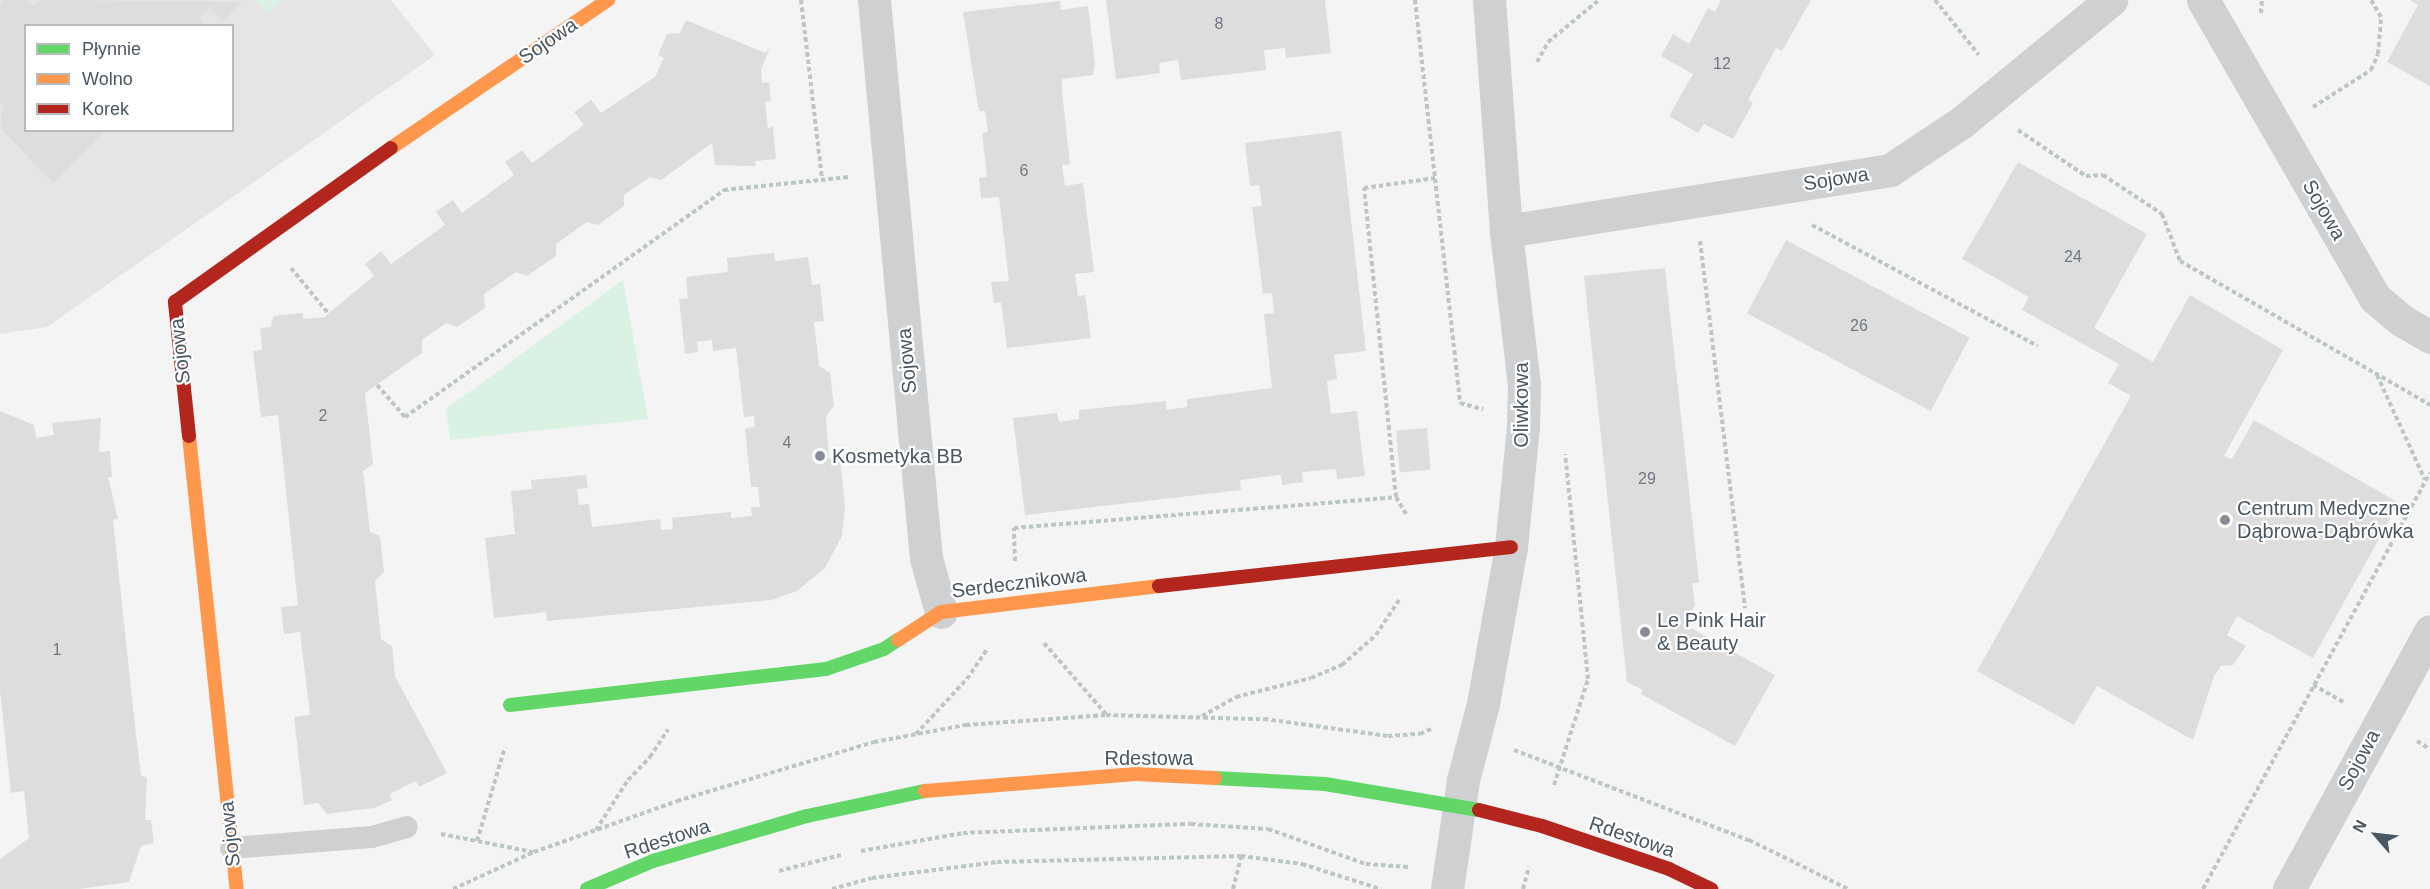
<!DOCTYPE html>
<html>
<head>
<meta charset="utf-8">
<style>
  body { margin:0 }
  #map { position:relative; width:2430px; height:889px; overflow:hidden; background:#f4f4f4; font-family:Helvetica,sans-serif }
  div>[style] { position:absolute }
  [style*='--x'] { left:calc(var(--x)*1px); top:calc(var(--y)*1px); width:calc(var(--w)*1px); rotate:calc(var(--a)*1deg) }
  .education>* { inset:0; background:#e6e5e6 }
  .green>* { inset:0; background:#d9f2e3 }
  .building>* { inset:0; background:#ddddde; transform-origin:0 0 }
  .path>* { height:4px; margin-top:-2px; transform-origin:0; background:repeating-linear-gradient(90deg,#bcc7c4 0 4.5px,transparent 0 7.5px) }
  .lane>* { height:22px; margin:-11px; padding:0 11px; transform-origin:11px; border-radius:11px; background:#ced0d2 }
  .street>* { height:33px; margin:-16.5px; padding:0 16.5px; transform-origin:16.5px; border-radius:16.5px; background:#ced0d2 }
  .fast>* { height:14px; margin:-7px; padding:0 7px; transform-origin:7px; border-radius:7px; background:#63d668 }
  .slow>* { height:14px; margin:-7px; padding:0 7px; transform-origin:7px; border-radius:7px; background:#ff974d }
  .jam>* { height:14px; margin:-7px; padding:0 7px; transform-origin:7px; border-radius:7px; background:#b3261e }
  .dots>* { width:16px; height:16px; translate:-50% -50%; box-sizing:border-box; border:3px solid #fff; border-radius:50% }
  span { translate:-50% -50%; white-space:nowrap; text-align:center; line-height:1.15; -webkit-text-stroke:4.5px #fff; paint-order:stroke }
  .number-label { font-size:16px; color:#707881 }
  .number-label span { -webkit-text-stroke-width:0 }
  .street-label { font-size:20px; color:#4a5661 }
  .poi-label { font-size:20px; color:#4a5661 }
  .left { translate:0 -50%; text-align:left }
  .legend { position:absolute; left:24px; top:24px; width:210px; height:108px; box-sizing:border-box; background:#fff; border:2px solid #b7bbc0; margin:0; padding:8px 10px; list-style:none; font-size:18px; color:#4a5661 }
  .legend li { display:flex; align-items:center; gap:12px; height:30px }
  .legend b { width:30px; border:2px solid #b7bbc0 }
  .north { position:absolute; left:2346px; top:805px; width:60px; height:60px; -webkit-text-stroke:4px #fff; paint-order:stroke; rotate:298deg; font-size:16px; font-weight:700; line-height:24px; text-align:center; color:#4a5661 }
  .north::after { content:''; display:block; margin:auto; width:21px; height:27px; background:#4a5661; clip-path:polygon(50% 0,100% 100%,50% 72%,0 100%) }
</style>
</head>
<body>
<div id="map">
  <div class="education">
    <i style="clip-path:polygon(evenodd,0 0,391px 0,435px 55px,47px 327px,0 334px,0 0,26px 26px,232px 26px,232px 130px,26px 130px,26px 26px)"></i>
  </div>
  <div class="green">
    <i style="clip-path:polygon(256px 0,282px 0,267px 12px)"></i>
    <i style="clip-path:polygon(623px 280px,648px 419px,450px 440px,446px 409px)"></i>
  </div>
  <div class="building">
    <i style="clip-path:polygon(4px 0,27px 0,33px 6px,39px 0,242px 2px,223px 21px,210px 8px,199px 18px,206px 26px,26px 26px,26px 130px,106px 130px,53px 183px,0 128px,3px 106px,0 103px,0 4px)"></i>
    <i style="clip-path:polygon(1106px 0,1325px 0,1331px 53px,1286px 58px,1285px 48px,1264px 50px,1266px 70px,1181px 80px,1178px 60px,1159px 63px,1160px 73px,1116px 79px)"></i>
    <i style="clip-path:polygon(1721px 0,1811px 0,1782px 51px,1776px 48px,1748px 100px,1753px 103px,1733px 139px,1704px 124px,1698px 133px,1669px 116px,1693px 74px,1661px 56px,1673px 34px,1689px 44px,1708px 8px,1715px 12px)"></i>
    <i style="clip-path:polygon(2410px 0,2430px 0,2430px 86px,2387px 62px,2418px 5px)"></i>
    <i style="clip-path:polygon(1060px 1px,1061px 10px,1088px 6px,1095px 64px,1093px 75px,1062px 79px,1062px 92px,1070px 164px,1062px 165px,1065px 186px,1083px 183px,1094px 272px,1075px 274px,1078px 296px,1085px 295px,1091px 338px,1007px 348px,1001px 302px,994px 303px,991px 282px,1009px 281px,999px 197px,981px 198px,979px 178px,987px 177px,982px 133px,988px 132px,985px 111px,979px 111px,963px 12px)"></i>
    <i style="clip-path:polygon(686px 20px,765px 53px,770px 48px,761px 69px,762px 83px,769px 82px,771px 101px,765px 102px,768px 128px,773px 127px,776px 159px,755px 161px,756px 166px,715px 165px,712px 143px,661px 180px,650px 177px,624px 195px,624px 206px,598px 225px,587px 222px,556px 244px,556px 256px,527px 276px,516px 272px,484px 294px,485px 308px,457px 327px,446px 323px,422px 340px,422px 353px,365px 393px,373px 464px,363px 471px,370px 532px,380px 536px,384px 572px,375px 581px,381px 639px,392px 646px,395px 676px,447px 773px,419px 787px,416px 781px,390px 794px,392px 800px,374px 808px,327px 814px,318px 803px,304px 805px,294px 717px,310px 715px,300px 632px,284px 634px,281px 607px,298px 605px,278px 415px,261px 417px,253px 351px,262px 350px,260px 328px,271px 327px,273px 316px,303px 313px,303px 319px,324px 317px,374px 276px,365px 264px,381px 251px,391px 264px,445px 225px,436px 212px,453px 200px,462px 213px,514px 175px,505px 162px,522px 150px,532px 163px,584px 125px,574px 112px,591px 100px,601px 113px,655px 77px,664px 58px,658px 55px,667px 34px,680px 33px)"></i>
    <i style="clip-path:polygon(1341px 131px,1366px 351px,1334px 355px,1337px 379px,1327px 381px,1331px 414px,1357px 411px,1365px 476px,1337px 479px,1336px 469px,1302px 472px,1303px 482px,1282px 485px,1281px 475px,1240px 480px,1241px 490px,1025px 515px,1013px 418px,1057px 413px,1059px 422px,1079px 419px,1079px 410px,1166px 401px,1166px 410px,1187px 407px,1187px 399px,1272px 388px,1264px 314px,1274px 313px,1272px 293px,1263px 294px,1252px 207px,1262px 206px,1259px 185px,1250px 186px,1245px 143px)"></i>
    <i style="clip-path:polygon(2018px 162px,2147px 234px,2094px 328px,2153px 362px,2190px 295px,2283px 350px,2224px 456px,2232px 459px,2254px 420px,2399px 503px,2313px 658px,2237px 616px,2227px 635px,2246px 646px,2233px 665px,2221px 666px,2214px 676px,2193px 740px,2097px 686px,2074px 725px,1977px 671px,2131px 396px,2108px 383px,2119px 364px,2022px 310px,2029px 297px,1962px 259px)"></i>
    <i style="left:1786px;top:240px;width:208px;height:83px;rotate:28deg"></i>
    <i style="clip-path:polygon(774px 253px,775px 261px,808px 257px,812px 285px,820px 284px,824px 321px,814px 322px,819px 366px,830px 373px,834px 406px,826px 416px,829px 459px,840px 458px,845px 506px,842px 536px,825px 568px,797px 591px,771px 600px,547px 621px,546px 612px,494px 618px,485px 538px,515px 534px,511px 491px,532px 489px,531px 480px,586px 475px,588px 488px,577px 489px,579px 505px,589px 504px,592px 527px,660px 519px,661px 530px,673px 529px,672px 518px,731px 512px,731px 518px,752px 516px,751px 507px,760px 507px,758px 487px,751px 487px,745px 429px,755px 427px,754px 416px,744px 417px,736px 348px,713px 351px,712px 340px,697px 342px,698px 352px,685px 354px,679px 299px,688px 298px,686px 277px,728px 272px,727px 258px)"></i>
    <i style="clip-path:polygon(1665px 268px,1699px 583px,1692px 583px,1695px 605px,1684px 624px,1775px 675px,1735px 746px,1641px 694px,1643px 690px,1627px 682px,1584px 276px)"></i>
    <i style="clip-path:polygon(0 411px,34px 425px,36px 438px,54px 435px,52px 423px,101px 418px,99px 452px,110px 451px,112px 477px,108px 477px,118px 519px,113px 520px,135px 726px,141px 776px,147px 777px,145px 820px,151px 820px,154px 843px,141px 846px,129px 882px,79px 889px,0 889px,0 859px,29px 838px,24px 791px,11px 793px,0 691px)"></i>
    <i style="left:1427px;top:428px;width:42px;height:31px;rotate:85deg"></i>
  </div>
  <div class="path">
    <i style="--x:801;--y:0;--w:180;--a:83.3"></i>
    <i style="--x:1415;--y:0;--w:406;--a:83.6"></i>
    <i style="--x:1460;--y:403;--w:24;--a:15"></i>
    <i style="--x:1935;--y:0;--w:70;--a:51.3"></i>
    <i style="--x:2261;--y:13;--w:13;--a:-86"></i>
    <i style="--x:1537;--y:62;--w:23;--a:-61"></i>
    <i style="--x:1548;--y:42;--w:66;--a:-39.5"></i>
    <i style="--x:2313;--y:107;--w:69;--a:-32.5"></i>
    <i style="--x:2371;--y:70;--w:17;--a:-66"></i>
    <i style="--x:2378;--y:54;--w:37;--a:-85"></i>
    <i style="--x:2381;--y:17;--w:20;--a:-120"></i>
    <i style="--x:2018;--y:130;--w:82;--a:34.1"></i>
    <i style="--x:2086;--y:176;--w:17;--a:-3"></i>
    <i style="--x:2103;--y:175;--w:71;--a:33.5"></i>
    <i style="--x:2162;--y:214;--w:50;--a:69"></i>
    <i style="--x:2180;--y:261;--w:289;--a:29.9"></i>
    <i style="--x:1812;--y:225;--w:256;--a:28.2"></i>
    <i style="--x:1700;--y:241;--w:370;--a:83"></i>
    <i style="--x:291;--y:268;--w:58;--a:50.6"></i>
    <i style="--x:2377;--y:375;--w:115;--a:65.4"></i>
    <i style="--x:377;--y:385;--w:43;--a:48.8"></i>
    <i style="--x:405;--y:417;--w:392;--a:-35.4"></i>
    <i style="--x:724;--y:190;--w:126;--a:-5.9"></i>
    <i style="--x:1406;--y:514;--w:20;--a:-120"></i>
    <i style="--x:1396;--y:497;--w:311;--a:-95.9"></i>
    <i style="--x:1364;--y:188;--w:72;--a:-8"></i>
    <i style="--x:1015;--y:561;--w:33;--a:-92"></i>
    <i style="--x:1014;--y:528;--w:383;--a:-4.6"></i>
    <i style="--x:1044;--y:643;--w:94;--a:48.9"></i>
    <i style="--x:2313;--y:685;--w:35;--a:29"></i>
    <i style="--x:1202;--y:716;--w:39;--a:-29"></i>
    <i style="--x:1236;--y:697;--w:77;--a:-14.2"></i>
    <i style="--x:1311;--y:678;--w:34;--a:-23"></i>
    <i style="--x:1342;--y:665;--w:45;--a:-41.4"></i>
    <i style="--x:1376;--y:635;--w:42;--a:-56.7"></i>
    <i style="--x:916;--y:734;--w:75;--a:-47.2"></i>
    <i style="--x:967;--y:679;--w:37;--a:-56"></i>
    <i style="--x:2417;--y:741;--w:15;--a:32"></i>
    <i style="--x:1514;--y:750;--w:252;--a:21"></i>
    <i style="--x:1749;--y:840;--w:110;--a:26.3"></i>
    <i style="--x:1554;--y:785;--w:111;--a:-72.2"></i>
    <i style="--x:1588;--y:679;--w:226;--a:-95.8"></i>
    <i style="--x:596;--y:830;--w:59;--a:-57.4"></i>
    <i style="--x:628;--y:780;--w:32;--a:-46"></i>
    <i style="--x:650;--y:757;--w:33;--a:-57"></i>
    <i style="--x:441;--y:834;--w:94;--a:11.1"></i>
    <i style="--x:477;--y:841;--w:98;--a:-73.4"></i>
    <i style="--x:861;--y:851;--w:104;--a:-10"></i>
    <i style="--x:963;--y:833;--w:228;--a:-2.3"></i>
    <i style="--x:1191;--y:824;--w:77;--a:3.7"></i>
    <i style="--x:1268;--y:829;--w:104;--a:19.7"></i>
    <i style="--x:1366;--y:864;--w:43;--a:4"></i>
    <i style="--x:779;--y:871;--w:64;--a:-14.5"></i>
    <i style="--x:453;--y:889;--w:89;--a:-24.6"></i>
    <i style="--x:534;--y:852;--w:152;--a:-19.6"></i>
    <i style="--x:677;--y:801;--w:206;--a:-16.7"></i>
    <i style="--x:874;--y:742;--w:94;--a:-10.5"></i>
    <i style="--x:966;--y:725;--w:140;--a:-4.1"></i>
    <i style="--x:1106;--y:715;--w:158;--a:1.5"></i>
    <i style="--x:1264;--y:719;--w:125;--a:7.8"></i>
    <i style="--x:1388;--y:736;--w:32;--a:-4"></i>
    <i style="--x:1420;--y:734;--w:14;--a:-25"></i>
    <i style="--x:832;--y:889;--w:41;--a:-15.4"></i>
    <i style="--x:872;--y:878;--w:126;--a:-7.3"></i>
    <i style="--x:997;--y:862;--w:244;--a:-1.4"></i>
    <i style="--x:1241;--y:856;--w:62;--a:7.5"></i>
    <i style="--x:1302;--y:864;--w:83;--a:17.6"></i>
    <i style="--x:1233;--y:889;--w:34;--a:-76"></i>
    <i style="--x:1523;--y:889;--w:23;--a:-75"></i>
    <i style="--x:2203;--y:889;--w:474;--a:-61.4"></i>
  </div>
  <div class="lane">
    <i style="--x:231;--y:848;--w:141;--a:-4.5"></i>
    <i style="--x:372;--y:837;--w:36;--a:-16"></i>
  </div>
  <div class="street">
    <i style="--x:874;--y:0;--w:560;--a:84.68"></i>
    <i style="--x:926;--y:558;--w:56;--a:74.5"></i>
    <i style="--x:2203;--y:0;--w:344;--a:60"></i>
    <i style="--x:2375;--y:298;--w:34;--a:40"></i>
    <i style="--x:2401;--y:320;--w:34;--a:30"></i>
    <i style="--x:1506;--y:231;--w:389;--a:-9"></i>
    <i style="--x:1890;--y:170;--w:87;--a:-33.7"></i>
    <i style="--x:1962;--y:122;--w:193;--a:-39.3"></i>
    <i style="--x:1447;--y:889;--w:110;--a:-81.6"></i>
    <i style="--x:1463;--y:780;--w:79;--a:-75.3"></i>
    <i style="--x:1483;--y:704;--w:159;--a:-79.9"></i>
    <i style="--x:1511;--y:547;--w:121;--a:-84.3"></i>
    <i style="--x:1523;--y:427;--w:42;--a:-88.6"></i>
    <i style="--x:1524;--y:385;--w:155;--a:-96.7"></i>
    <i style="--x:1506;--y:231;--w:232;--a:-94.2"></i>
    <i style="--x:2289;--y:889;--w:294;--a:-61.3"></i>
  </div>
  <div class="fast">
    <i style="--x:510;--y:705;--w:318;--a:-6.5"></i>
    <i style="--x:826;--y:669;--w:61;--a:-19"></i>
    <i style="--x:884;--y:649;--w:17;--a:-33"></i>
    <i style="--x:1215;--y:778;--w:110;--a:3.1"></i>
    <i style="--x:1325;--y:784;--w:156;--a:9.6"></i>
    <i style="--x:587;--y:889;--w:72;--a:-23"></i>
    <i style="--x:653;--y:861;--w:160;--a:-16.3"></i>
    <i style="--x:807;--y:816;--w:121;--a:-12"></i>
  </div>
  <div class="slow">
    <i style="--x:391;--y:148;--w:263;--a:-34.3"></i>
    <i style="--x:189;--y:436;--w:456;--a:84"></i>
    <i style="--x:898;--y:640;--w:51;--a:-33.1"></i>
    <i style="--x:941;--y:612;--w:220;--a:-6.8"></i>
    <i style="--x:925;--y:791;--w:211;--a:-4.6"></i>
    <i style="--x:1135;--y:774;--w:80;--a:2.9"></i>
  </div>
  <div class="jam">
    <i style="--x:189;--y:436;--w:135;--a:-96"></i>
    <i style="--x:175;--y:302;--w:265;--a:-35.5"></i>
    <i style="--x:1159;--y:586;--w:354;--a:-6.3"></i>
    <i style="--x:1479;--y:810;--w:65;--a:14.3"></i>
    <i style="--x:1542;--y:826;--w:134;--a:18.7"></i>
    <i style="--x:1669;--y:869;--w:47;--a:25.5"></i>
  </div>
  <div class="dots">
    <i style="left:820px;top:456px;background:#868d94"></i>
    <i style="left:2225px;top:520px;background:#868d94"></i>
    <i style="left:1645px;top:632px;background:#868d94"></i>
  </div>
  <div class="number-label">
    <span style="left:1219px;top:24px">8</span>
    <span style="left:1722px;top:64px">12</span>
    <span style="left:1024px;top:171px">6</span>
    <span style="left:2073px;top:257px">24</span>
    <span style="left:1859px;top:326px">26</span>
    <span style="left:323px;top:416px">2</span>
    <span style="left:787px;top:443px">4</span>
    <span style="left:1647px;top:479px">29</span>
    <span style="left:57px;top:650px">1</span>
  </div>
  <div class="street-label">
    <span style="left:548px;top:41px;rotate:-34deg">Sojowa</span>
    <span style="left:1836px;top:179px;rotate:-9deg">Sojowa</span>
    <span style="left:2324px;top:210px;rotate:60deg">Sojowa</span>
    <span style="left:180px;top:351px;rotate:-96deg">Sojowa</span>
    <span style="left:907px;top:361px;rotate:-95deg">Sojowa</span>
    <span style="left:1521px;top:405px;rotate:-90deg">Oliwkowa</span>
    <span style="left:1019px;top:583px;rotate:-7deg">Serdecznikowa</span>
    <span style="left:1149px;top:758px">Rdestowa</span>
    <span style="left:2359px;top:760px;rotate:-62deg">Sojowa</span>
    <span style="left:230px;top:834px;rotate:-96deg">Sojowa</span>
    <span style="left:1632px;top:837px;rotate:19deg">Rdestowa</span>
    <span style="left:667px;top:839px;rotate:-18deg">Rdestowa</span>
  </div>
  <div class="poi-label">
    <span class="left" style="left:832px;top:456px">Kosmetyka BB</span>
    <span class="left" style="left:2237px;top:520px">Centrum Medyczne<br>Dąbrowa-Dąbrówka</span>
    <span class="left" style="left:1657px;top:632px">Le Pink Hair<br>&amp; Beauty</span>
  </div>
  <ul class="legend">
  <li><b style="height:8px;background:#63d668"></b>Płynnie</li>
  <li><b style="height:8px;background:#ff974d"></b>Wolno</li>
  <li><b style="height:8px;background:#b3261e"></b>Korek</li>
  </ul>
  <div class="north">N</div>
</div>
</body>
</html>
